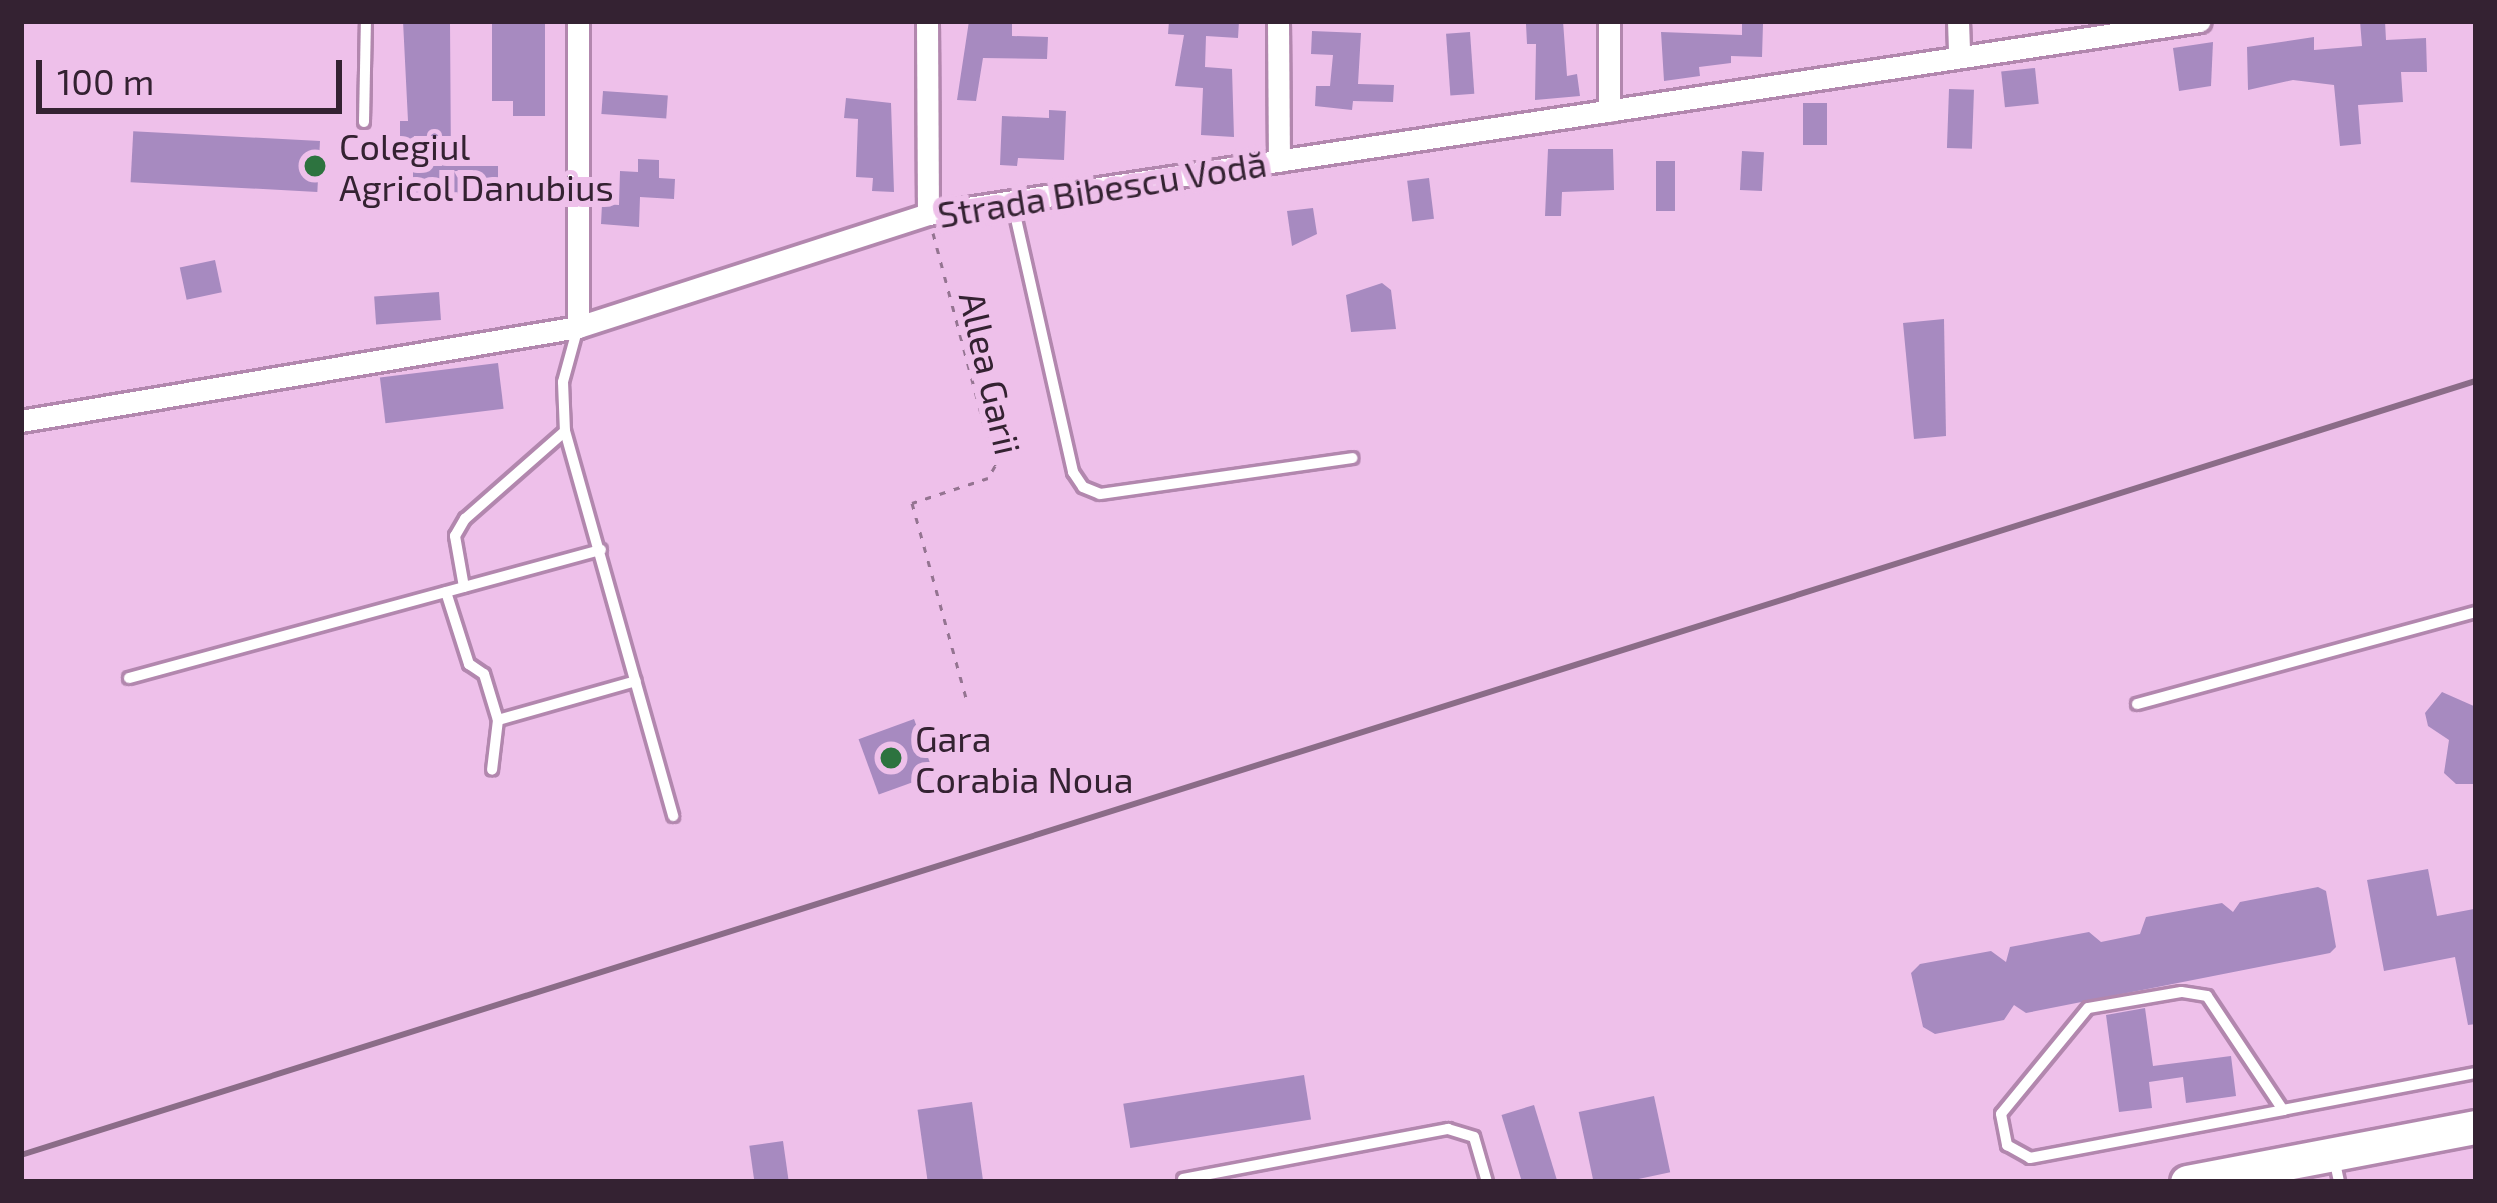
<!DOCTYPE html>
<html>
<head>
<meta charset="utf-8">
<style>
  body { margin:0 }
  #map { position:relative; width:2497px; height:1203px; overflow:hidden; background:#eec0ea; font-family:"Exo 2",sans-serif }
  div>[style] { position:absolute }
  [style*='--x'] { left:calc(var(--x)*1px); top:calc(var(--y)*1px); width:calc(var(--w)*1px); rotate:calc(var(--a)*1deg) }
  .building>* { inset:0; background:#a78ac0; transform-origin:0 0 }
  .path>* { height:3px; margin-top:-1.5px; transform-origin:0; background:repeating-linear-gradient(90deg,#947491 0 6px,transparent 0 15px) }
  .roads { filter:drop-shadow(3px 0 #b287ae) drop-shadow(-3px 0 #b287ae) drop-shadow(0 3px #b287ae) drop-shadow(0 -3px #b287ae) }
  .lane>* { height:10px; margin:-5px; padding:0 5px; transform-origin:5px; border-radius:5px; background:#fff }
  .street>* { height:21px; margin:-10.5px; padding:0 10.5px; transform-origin:10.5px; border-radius:10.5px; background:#fff }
  .primary>* { height:33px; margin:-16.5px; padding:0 16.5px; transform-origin:16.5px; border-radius:16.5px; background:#fff }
  .rail>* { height:6px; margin:-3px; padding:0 3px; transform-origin:3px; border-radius:3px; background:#8b6c88 }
  .dots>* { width:33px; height:33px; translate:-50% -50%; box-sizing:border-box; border:6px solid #eec0ea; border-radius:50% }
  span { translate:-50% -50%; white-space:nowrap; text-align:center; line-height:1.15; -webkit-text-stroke:12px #eec0ea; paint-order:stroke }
  .poi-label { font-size:36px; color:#342232 }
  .left { translate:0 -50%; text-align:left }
  .street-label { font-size:36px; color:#342232 }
  .frame { position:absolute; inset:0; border:24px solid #342232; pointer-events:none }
  .scale { position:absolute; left:36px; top:60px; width:306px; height:54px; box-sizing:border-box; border:6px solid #342232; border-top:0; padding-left:15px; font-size:36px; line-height:42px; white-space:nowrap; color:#342232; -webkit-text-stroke:9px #eec0ea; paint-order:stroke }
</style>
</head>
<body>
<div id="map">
  <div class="building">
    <i style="clip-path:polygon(403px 21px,450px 21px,451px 166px,498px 166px,498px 199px,413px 199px,413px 140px,400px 140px,400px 121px,408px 121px)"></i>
    <i style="clip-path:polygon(492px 21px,545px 21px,545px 116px,513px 116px,513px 101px,492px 101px)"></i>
    <i style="clip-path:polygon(969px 21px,1012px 21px,1012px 36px,1048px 37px,1047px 59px,983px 58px,976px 101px,957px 100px)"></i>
    <i style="clip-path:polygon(1169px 21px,1239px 21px,1238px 38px,1206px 36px,1205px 67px,1232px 69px,1234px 137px,1201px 135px,1203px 88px,1175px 86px,1184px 35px,1168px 34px)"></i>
    <i style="clip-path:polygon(1563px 21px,1567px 76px,1577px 74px,1580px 96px,1535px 100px,1536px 44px,1527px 44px,1526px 24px)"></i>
    <i style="clip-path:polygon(2360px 21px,2385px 21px,2386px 40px,2426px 38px,2427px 72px,2401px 72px,2403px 102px,2358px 105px,2361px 144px,2340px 146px,2334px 85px,2293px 80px,2248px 90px,2247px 47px,2314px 37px,2314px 50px,2362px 46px)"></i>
    <i style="clip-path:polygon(1742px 22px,1763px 24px,1762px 57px,1731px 56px,1731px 63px,1699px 67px,1700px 76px,1664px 81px,1661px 32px,1742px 35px)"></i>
    <i style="clip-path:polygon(1312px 31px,1361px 33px,1358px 84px,1394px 85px,1393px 102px,1353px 101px,1352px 110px,1315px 106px,1316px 86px,1330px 86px,1333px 55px,1311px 54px)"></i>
    <i style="left:1470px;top:32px;width:62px;height:24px;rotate:86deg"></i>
    <i style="clip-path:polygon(2213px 42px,2211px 86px,2179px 91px,2173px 48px)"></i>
    <i style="left:2035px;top:68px;width:36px;height:34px;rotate:84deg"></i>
    <i style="left:1949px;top:89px;width:25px;height:59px;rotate:2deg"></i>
    <i style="left:603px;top:91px;width:65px;height:23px;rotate:4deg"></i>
    <i style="clip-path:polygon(846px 98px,891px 103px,894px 192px,872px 191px,873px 178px,856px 177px,858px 119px,844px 118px)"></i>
    <i style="left:1803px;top:103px;width:24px;height:42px"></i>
    <i style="clip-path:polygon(1049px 110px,1066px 111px,1064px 160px,1018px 158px,1017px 166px,1000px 165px,1002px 116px,1049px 118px)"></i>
    <i style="left:320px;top:141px;width:51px;height:187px;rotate:93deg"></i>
    <i style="clip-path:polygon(1548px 149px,1613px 149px,1614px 190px,1562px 192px,1561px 216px,1545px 216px)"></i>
    <i style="left:1742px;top:151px;width:22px;height:39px;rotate:3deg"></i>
    <i style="clip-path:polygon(638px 159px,659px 160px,659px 178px,675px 179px,674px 199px,640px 197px,639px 227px,601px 224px,602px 204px,619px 205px,620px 171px,638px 172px)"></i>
    <i style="left:1656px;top:161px;width:19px;height:50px"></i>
    <i style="left:1429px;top:178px;width:41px;height:22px;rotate:83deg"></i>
    <i style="clip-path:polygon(1313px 208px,1317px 234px,1292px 246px,1287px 211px)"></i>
    <i style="left:215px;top:260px;width:33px;height:36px;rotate:78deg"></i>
    <i style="clip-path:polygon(1382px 283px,1391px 290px,1396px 329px,1351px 332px,1346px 295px)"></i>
    <i style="left:439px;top:292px;width:28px;height:65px;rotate:86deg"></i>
    <i style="clip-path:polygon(1944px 319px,1946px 436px,1914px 439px,1903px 323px)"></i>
    <i style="left:498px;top:363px;width:46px;height:119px;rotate:83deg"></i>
    <i style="clip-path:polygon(2442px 692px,2476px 707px,2476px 784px,2456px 784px,2444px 773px,2449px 740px,2428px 726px,2425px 713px)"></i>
    <i style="left:914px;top:719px;width:59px;height:59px;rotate:70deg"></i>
    <i style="clip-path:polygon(2428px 869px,2437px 916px,2474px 909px,2476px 1024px,2468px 1025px,2455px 957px,2384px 971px,2367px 880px)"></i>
    <i style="clip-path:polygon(2318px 887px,2326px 891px,2336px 947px,2330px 953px,2026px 1013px,2014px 1005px,2004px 1020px,1935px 1034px,1923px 1027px,1911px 973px,1920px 964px,1991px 951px,2006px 962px,2010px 947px,2089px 932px,2101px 942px,2140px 934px,2146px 917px,2222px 903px,2233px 912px,2240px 902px)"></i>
    <i style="clip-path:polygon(2145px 1008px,2153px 1066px,2231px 1056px,2236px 1096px,2186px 1103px,2183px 1077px,2149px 1082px,2152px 1108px,2119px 1112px,2106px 1015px)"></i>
    <i style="left:1304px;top:1075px;width:45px;height:183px;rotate:81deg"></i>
    <i style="left:1654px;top:1096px;width:78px;height:77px;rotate:78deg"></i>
    <i style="left:972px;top:1102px;width:81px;height:55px;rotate:82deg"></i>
    <i style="left:1534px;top:1105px;width:80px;height:34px;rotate:73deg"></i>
    <i style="left:783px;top:1141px;width:41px;height:34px;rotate:82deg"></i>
  </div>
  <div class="path">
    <i style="--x:933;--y:233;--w:241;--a:75.1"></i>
    <i style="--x:995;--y:466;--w:14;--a:120"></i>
    <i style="--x:988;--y:478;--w:80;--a:161.8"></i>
    <i style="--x:912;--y:503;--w:202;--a:74.5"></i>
  </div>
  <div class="roads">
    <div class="lane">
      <i style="--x:364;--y:122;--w:101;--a:-88.9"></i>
      <i style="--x:1012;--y:201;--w:278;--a:77.3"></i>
      <i style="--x:1073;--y:472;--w:18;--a:56"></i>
      <i style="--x:1083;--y:487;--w:18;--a:22"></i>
      <i style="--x:1100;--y:494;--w:255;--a:-8.1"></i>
      <i style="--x:578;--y:327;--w:57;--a:105.3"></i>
      <i style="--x:563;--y:382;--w:49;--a:87.7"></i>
      <i style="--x:565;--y:431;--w:400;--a:74.3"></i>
      <i style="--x:464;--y:587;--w:52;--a:-100"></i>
      <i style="--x:455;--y:536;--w:20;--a:-60"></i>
      <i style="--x:465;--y:519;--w:133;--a:-41.3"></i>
      <i style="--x:446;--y:592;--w:76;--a:72.3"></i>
      <i style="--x:469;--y:664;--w:18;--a:34"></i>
      <i style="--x:484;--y:674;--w:48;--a:73.1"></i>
      <i style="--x:498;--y:720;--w:50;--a:96.8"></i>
      <i style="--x:129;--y:678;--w:489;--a:-15.2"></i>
      <i style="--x:2137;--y:704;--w:351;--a:-15.2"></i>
      <i style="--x:498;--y:720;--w:143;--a:-15.8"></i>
      <i style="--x:2283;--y:1110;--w:137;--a:-123.7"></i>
      <i style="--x:2207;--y:996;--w:26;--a:-171"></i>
      <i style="--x:2181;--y:992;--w:94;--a:170.2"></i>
      <i style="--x:2088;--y:1008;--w:137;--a:129.4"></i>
      <i style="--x:2001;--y:1114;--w:32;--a:79"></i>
      <i style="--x:2007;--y:1145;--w:26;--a:29"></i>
      <i style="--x:2030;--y:1158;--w:258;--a:-10.7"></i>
      <i style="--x:2283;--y:1110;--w:197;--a:-10.9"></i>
      <i style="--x:2334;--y:1158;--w:25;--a:78"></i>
      <i style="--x:1183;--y:1179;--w:270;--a:-10.7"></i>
      <i style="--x:1448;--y:1129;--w:27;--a:17"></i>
      <i style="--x:1474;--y:1137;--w:47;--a:73.9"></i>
    </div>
    <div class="street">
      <i style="--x:578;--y:21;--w:306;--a:90"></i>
      <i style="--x:927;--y:21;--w:193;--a:89.7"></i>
      <i style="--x:1278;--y:21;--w:140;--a:89.6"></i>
      <i style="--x:1958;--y:21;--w:36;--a:88"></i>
      <i style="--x:1609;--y:111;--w:90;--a:-90"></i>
      <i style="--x:21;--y:421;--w:565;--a:-9.58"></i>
      <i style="--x:578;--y:327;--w:368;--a:-17.9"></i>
      <i style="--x:928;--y:214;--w:1286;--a:-8.63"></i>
    </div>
    <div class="primary">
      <i style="--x:2187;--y:1182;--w:294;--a:-10.8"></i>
    </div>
  </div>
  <div class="rail">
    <i style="--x:21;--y:1155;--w:2574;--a:-17.5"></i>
  </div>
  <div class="dots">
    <i style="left:315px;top:166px;background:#2d733f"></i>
    <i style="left:891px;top:758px;background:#2d733f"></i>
  </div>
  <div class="poi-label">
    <span class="left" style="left:339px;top:166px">Colegiul<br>Agricol Danubius</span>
    <span class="left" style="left:915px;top:758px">Gara<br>Corabia Noua</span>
  </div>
  <div class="street-label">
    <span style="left:1102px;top:188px;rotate:-9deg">Strada Bibescu Vodă</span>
    <span style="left:991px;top:373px;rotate:77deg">Allea Garii</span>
  </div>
  <div class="frame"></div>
  <div class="scale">100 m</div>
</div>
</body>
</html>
